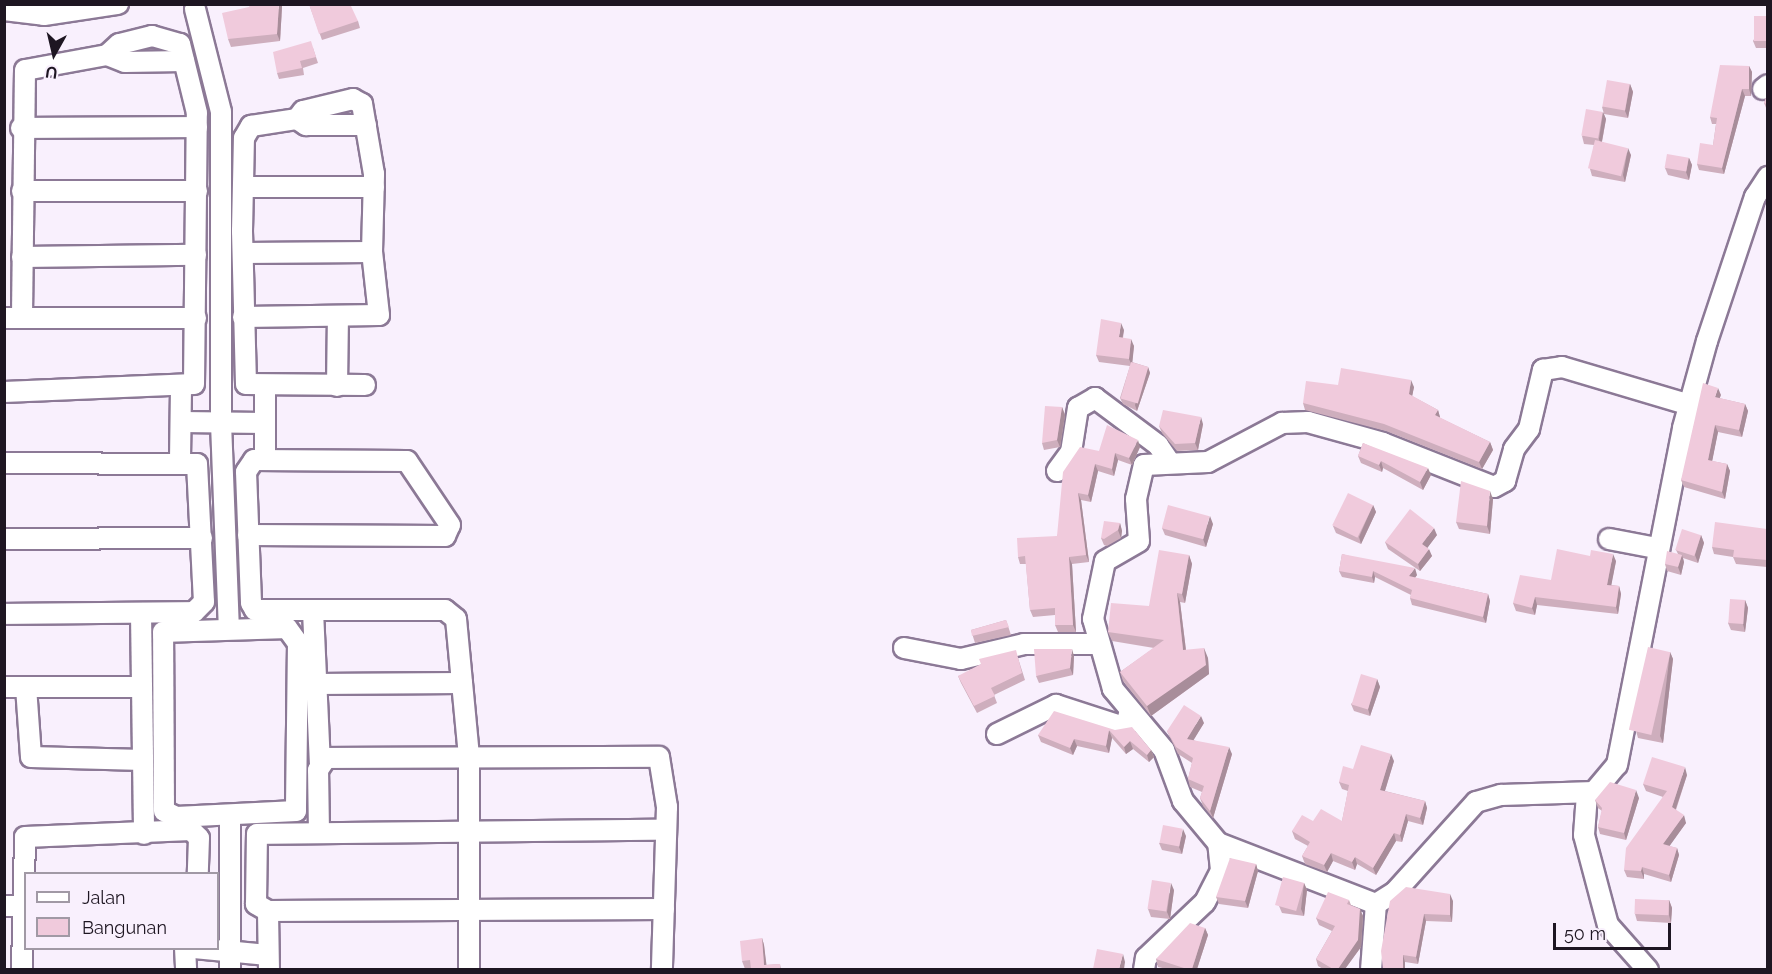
<!DOCTYPE html>
<html>
<head>
<meta charset="utf-8">
<style>
  body { margin:0 }
  #map { position:relative; width:1772px; height:974px; overflow:hidden; background:#f9f0fd; font-family:Raleway,sans-serif }
  div>[style] { position:absolute }
  [style*='--x'] { left:calc(var(--x)*1px); top:calc(var(--y)*1px); width:calc(var(--w)*1px); rotate:calc(var(--a)*1deg) }
  .roads { filter:drop-shadow(2px 0 #8c7996) drop-shadow(-2px 0 #8c7996) drop-shadow(0 2px #8c7996) drop-shadow(0 -2px #8c7996) }
  .minor>* { height:20px; margin:-10px; padding:0 10px; transform-origin:10px; border-radius:10px; background:#fff }
  .wall>* { inset:0; background:#ceaebd }
  .shaded-wall>* { inset:0; background:#a88d9a }
  .building>* { inset:0; background:#f0cadc; transform-origin:0 0 }
  span { translate:-50% -50%; white-space:nowrap; text-align:center; line-height:1.15; -webkit-text-stroke:4.5px #f9f0fd; paint-order:stroke }
  .frame { position:absolute; inset:0; border:6px solid #1e1622; pointer-events:none }
  .legend { position:absolute; left:24px; top:872px; width:195px; height:78px; box-sizing:border-box; background:#f9f0fd; border:2px solid #a199a5; margin:0; padding:8px 10px; list-style:none; font-size:18px; color:#1e1622 }
  .legend li { display:flex; align-items:center; gap:12px; height:30px }
  .legend b { width:30px; border:2px solid #a199a5 }
  .north { position:absolute; left:24px; top:24px; width:60px; height:60px; -webkit-text-stroke:4px #f9f0fd; paint-order:stroke; rotate:188deg; font-size:16px; font-weight:700; line-height:24px; text-align:center; color:#1e1622 }
  .north::after { content:''; display:block; margin:auto; width:21px; height:27px; background:#1e1622; clip-path:polygon(50% 0,100% 100%,50% 72%,0 100%) }
  .scale { position:absolute; left:1553px; top:923px; width:118px; height:27px; box-sizing:border-box; border:3px solid #1e1622; border-top:0; padding-left:8px; font-size:18px; line-height:21px; white-space:nowrap; color:#1e1622; -webkit-text-stroke:4px #f9f0fd; paint-order:stroke }
</style>
</head>
<body>
<div id="map">
  <div class="roads">
    <div class="minor">
      <i style="--x:195;--y:9;--w:106;--a:75.8"></i>
      <i style="--x:221;--y:112;--w:311;--a:90"></i>
      <i style="--x:221;--y:423;--w:206;--a:87.8"></i>
      <i style="--x:4;--y:10;--w:40;--a:7.1"></i>
      <i style="--x:44;--y:15;--w:75;--a:-8.5"></i>
      <i style="--x:107;--y:55;--w:19;--a:21"></i>
      <i style="--x:125;--y:62;--w:59;--a:-1"></i>
      <i style="--x:1763;--y:89;--w:6;--a:-39"></i>
      <i style="--x:21;--y:128;--w:176;--a:-0.3"></i>
      <i style="--x:243;--y:187;--w:131;--a:0"></i>
      <i style="--x:22;--y:191;--w:175;--a:0"></i>
      <i style="--x:243;--y:253;--w:129;--a:-0.4"></i>
      <i style="--x:22;--y:257;--w:174;--a:-0.7"></i>
      <i style="--x:243;--y:317;--w:136;--a:-0.8"></i>
      <i style="--x:379;--y:315;--w:63;--a:-96.3"></i>
      <i style="--x:372;--y:252;--w:78;--a:-88.5"></i>
      <i style="--x:374;--y:174;--w:71;--a:-99.7"></i>
      <i style="--x:362;--y:104;--w:10;--a:-151"></i>
      <i style="--x:353;--y:99;--w:51;--a:166.5"></i>
      <i style="--x:303;--y:111;--w:10;--a:127"></i>
      <i style="--x:4;--y:318;--w:192;--a:0"></i>
      <i style="--x:365;--y:385;--w:119;--a:-179.5"></i>
      <i style="--x:246;--y:384;--w:153;--a:-91.5"></i>
      <i style="--x:242;--y:231;--w:93;--a:-88.8"></i>
      <i style="--x:244;--y:138;--w:14;--a:-60"></i>
      <i style="--x:251;--y:126;--w:47;--a:-8.7"></i>
      <i style="--x:297;--y:119;--w:11;--a:34"></i>
      <i style="--x:306;--y:125;--w:60;--a:0"></i>
      <i style="--x:337;--y:386;--w:68;--a:-89.2"></i>
      <i style="--x:4;--y:392;--w:190;--a:-2.4"></i>
      <i style="--x:194;--y:384;--w:271;--a:-89.4"></i>
      <i style="--x:197;--y:113;--w:71;--a:-103.8"></i>
      <i style="--x:180;--y:44;--w:29;--a:-164"></i>
      <i style="--x:152;--y:36;--w:34;--a:166"></i>
      <i style="--x:119;--y:44;--w:16;--a:137"></i>
      <i style="--x:107;--y:55;--w:83;--a:169.6"></i>
      <i style="--x:25;--y:70;--w:248;--a:90.7"></i>
      <i style="--x:181;--y:422;--w:84;--a:0.7"></i>
      <i style="--x:180;--y:460;--w:72;--a:-89.2"></i>
      <i style="--x:265;--y:460;--w:74;--a:-90"></i>
      <i style="--x:4;--y:463;--w:193;--a:0.3"></i>
      <i style="--x:197;--y:464;--w:138;--a:87.1"></i>
      <i style="--x:204;--y:602;--w:14;--a:135"></i>
      <i style="--x:194;--y:612;--w:190;--a:179.4"></i>
      <i style="--x:1057;--y:471;--w:24;--a:-54"></i>
      <i style="--x:1071;--y:452;--w:45;--a:-81"></i>
      <i style="--x:1078;--y:408;--w:20;--a:-30"></i>
      <i style="--x:1095;--y:398;--w:79;--a:36.7"></i>
      <i style="--x:1158;--y:445;--w:18;--a:56"></i>
      <i style="--x:248;--y:535;--w:197;--a:0.3"></i>
      <i style="--x:445;--y:536;--w:12;--a:-66"></i>
      <i style="--x:450;--y:525;--w:77;--a:-123.9"></i>
      <i style="--x:407;--y:461;--w:153;--a:-179.6"></i>
      <i style="--x:254;--y:460;--w:14;--a:124"></i>
      <i style="--x:246;--y:472;--w:131;--a:87.8"></i>
      <i style="--x:251;--y:603;--w:8;--a:60"></i>
      <i style="--x:255;--y:610;--w:190;--a:0"></i>
      <i style="--x:445;--y:610;--w:14;--a:39"></i>
      <i style="--x:456;--y:619;--w:139;--a:84.6"></i>
      <i style="--x:469;--y:757;--w:213;--a:90"></i>
      <i style="--x:4;--y:539;--w:198;--a:-0.3"></i>
      <i style="--x:1609;--y:539;--w:48;--a:10.8"></i>
      <i style="--x:313;--y:611;--w:152;--a:87.4"></i>
      <i style="--x:141;--y:613;--w:221;--a:89.2"></i>
      <i style="--x:287;--y:628;--w:19;--a:54"></i>
      <i style="--x:298;--y:643;--w:168;--a:90.7"></i>
      <i style="--x:296;--y:811;--w:120;--a:177.1"></i>
      <i style="--x:176;--y:817;--w:13;--a:-153"></i>
      <i style="--x:164;--y:811;--w:179;--a:-90.3"></i>
      <i style="--x:163;--y:632;--w:124;--a:-1.8"></i>
      <i style="--x:904;--y:648;--w:58;--a:10.9"></i>
      <i style="--x:961;--y:659;--w:65;--a:-13.4"></i>
      <i style="--x:1024;--y:644;--w:74;--a:0"></i>
      <i style="--x:315;--y:684;--w:147;--a:-0.4"></i>
      <i style="--x:4;--y:687;--w:138;--a:0"></i>
      <i style="--x:26;--y:687;--w:70;--a:85.9"></i>
      <i style="--x:31;--y:757;--w:112;--a:1.5"></i>
      <i style="--x:997;--y:734;--w:66;--a:-26.2"></i>
      <i style="--x:1056;--y:705;--w:68;--a:17.9"></i>
      <i style="--x:1121;--y:726;--w:5;--a:0"></i>
      <i style="--x:1126;--y:726;--w:12;--a:-76"></i>
      <i style="--x:1587;--y:794;--w:41;--a:94.2"></i>
      <i style="--x:1584;--y:835;--w:93;--a:75.1"></i>
      <i style="--x:1608;--y:925;--w:60;--a:48.4"></i>
      <i style="--x:319;--y:832;--w:62;--a:-90.9"></i>
      <i style="--x:318;--y:770;--w:14;--a:-56"></i>
      <i style="--x:326;--y:758;--w:333;--a:-0.2"></i>
      <i style="--x:659;--y:757;--w:51;--a:80.9"></i>
      <i style="--x:667;--y:807;--w:163;--a:91.8"></i>
      <i style="--x:1376;--y:904;--w:169;--a:-158.9"></i>
      <i style="--x:1218;--y:843;--w:55;--a:-129.8"></i>
      <i style="--x:1183;--y:801;--w:54;--a:-110.4"></i>
      <i style="--x:1164;--y:750;--w:80;--a:-129.9"></i>
      <i style="--x:1113;--y:689;--w:73;--a:-105.9"></i>
      <i style="--x:1093;--y:619;--w:59;--a:-78.3"></i>
      <i style="--x:1105;--y:561;--w:39;--a:-30"></i>
      <i style="--x:1139;--y:541;--w:42;--a:-94.1"></i>
      <i style="--x:1136;--y:499;--w:35;--a:-77"></i>
      <i style="--x:1144;--y:465;--w:64;--a:-2.7"></i>
      <i style="--x:1208;--y:462;--w:84;--a:-27.8"></i>
      <i style="--x:1282;--y:423;--w:26;--a:-2"></i>
      <i style="--x:1308;--y:422;--w:78;--a:15.6"></i>
      <i style="--x:1383;--y:443;--w:119;--a:21.6"></i>
      <i style="--x:1494;--y:487;--w:13;--a:-29"></i>
      <i style="--x:1505;--y:481;--w:33;--a:-74"></i>
      <i style="--x:1514;--y:449;--w:25;--a:-53"></i>
      <i style="--x:1529;--y:429;--w:61;--a:-76.7"></i>
      <i style="--x:1543;--y:370;--w:19;--a:-9"></i>
      <i style="--x:1562;--y:367;--w:134;--a:16.5"></i>
      <i style="--x:1376;--y:904;--w:22;--a:-32"></i>
      <i style="--x:1395;--y:892;--w:121;--a:-48"></i>
      <i style="--x:1476;--y:802;--w:26;--a:-16"></i>
      <i style="--x:1501;--y:795;--w:93;--a:-1.8"></i>
      <i style="--x:1594;--y:792;--w:35;--a:-50"></i>
      <i style="--x:1617;--y:765;--w:343;--a:-78.9"></i>
      <i style="--x:1683;--y:428;--w:90;--a:-74.6"></i>
      <i style="--x:1707;--y:341;--w:152;--a:-71.6"></i>
      <i style="--x:1755;--y:197;--w:24;--a:-57"></i>
      <i style="--x:4;--y:906;--w:22;--a:0"></i>
      <i style="--x:268;--y:911;--w:396;--a:-0.3"></i>
      <i style="--x:185;--y:948;--w:22;--a:87"></i>
      <i style="--x:194;--y:948;--w:74;--a:5.4"></i>
      <i style="--x:22;--y:970;--w:133;--a:-88.7"></i>
      <i style="--x:25;--y:837;--w:166;--a:-2.4"></i>
      <i style="--x:191;--y:830;--w:11;--a:45"></i>
      <i style="--x:199;--y:838;--w:36;--a:92"></i>
      <i style="--x:230;--y:970;--w:154;--a:-90"></i>
      <i style="--x:269;--y:970;--w:59;--a:-91"></i>
      <i style="--x:268;--y:911;--w:14;--a:-150"></i>
      <i style="--x:256;--y:904;--w:70;--a:-89.2"></i>
      <i style="--x:257;--y:834;--w:409;--a:-0.6"></i>
      <i style="--x:1144;--y:970;--w:12;--a:-81"></i>
      <i style="--x:1146;--y:958;--w:81;--a:-43.5"></i>
      <i style="--x:1205;--y:902;--w:36;--a:-63"></i>
      <i style="--x:1221;--y:870;--w:27;--a:-96"></i>
      <i style="--x:1371;--y:970;--w:66;--a:-85.7"></i>
    </div>
  </div>
  <div class="wall">
    <i style="clip-path:polygon(309px 4px,358px 21px,360px 28px,322px 40px)"></i>
    <i style="clip-path:polygon(282px 7px,280px 41px,231px 47px,228px 39px)"></i>
    <i style="clip-path:polygon(1767px 16px,1767px 48px,1756px 48px,1753px 41px)"></i>
    <i style="clip-path:polygon(313px 48px,318px 63px,303px 68px,304px 75px,279px 79px,277px 73px)"></i>
    <i style="clip-path:polygon(1749px 66px,1752px 72px,1751px 96px,1745px 96px,1724px 174px,1699px 170px,1697px 164px,1713px 145px,1716px 124px,1712px 124px,1710px 117px)"></i>
    <i style="clip-path:polygon(1630px 84px,1633px 92px,1628px 118px,1604px 114px,1602px 107px)"></i>
    <i style="clip-path:polygon(1767px 95px,1767px 110px,1764px 103px)"></i>
    <i style="clip-path:polygon(1603px 112px,1606px 119px,1602px 142px,1631px 155px,1625px 182px,1592px 176px,1590px 169px,1594px 145px,1584px 144px,1582px 136px)"></i>
    <i style="clip-path:polygon(1689px 158px,1692px 165px,1689px 180px,1668px 175px,1665px 168px)"></i>
    <i style="clip-path:polygon(1124px 330px,1123px 338px,1134px 346px,1132px 362px,1148px 367px,1150px 373px,1137px 411px,1123px 404px,1120px 398px,1130px 366px,1099px 362px,1096px 355px)"></i>
    <i style="clip-path:polygon(1338px 385px,1414px 387px,1412px 396px,1438px 410px,1440px 418px,1490px 442px,1493px 450px,1482px 469px,1386px 431px,1305px 410px,1303px 403px)"></i>
    <i style="clip-path:polygon(1721px 395px,1719px 398px,1745px 404px,1748px 411px,1742px 437px,1718px 432px,1712px 461px,1727px 464px,1730px 471px,1725px 499px,1684px 487px,1681px 480px)"></i>
    <i style="clip-path:polygon(1062px 407px,1065px 415px,1060px 447px,1044px 450px,1042px 443px)"></i>
    <i style="clip-path:polygon(1203px 424px,1198px 450px,1177px 451px,1162px 433px,1159px 426px)"></i>
    <i style="clip-path:polygon(1363px 443px,1431px 475px,1423px 490px,1383px 468px,1382px 472px,1361px 463px,1358px 456px)"></i>
    <i style="clip-path:polygon(1140px 447px,1132px 465px,1118px 460px,1114px 476px,1098px 471px,1091px 502px,1081px 500px,1089px 562px,1072px 564px,1076px 632px,1058px 632px,1055px 625px,1055px 615px,1033px 617px,1030px 610px,1026px 564px,1020px 564px,1018px 557px,1057px 536px,1099px 451px)"></i>
    <i style="clip-path:polygon(1493px 499px,1490px 534px,1459px 529px,1456px 522px)"></i>
    <i style="clip-path:polygon(1373px 505px,1376px 512px,1361px 544px,1336px 533px,1333px 526px)"></i>
    <i style="clip-path:polygon(1120px 523px,1122px 531px,1121px 538px,1107px 546px,1104px 545px,1101px 538px)"></i>
    <i style="clip-path:polygon(1213px 524px,1206px 547px,1165px 535px,1162px 528px)"></i>
    <i style="clip-path:polygon(1767px 529px,1767px 567px,1736px 564px,1733px 557px,1714px 554px,1712px 547px)"></i>
    <i style="clip-path:polygon(1437px 535px,1427px 548px,1432px 556px,1420px 571px,1388px 549px,1385px 542px)"></i>
    <i style="clip-path:polygon(1701px 535px,1704px 543px,1698px 563px,1683px 558px,1684px 562px,1681px 575px,1667px 571px,1665px 564px,1678px 554px,1676px 550px)"></i>
    <i style="clip-path:polygon(1342px 554px,1417px 575px,1415px 578px,1488px 594px,1490px 601px,1486px 623px,1412px 605px,1410px 598px,1411px 595px,1375px 577px,1374px 583px,1342px 577px,1339px 571px)"></i>
    <i style="clip-path:polygon(1189px 555px,1192px 564px,1185px 603px,1180px 602px,1186px 650px,1208px 658px,1209px 674px,1151px 716px,1123px 681px,1120px 672px,1154px 648px,1112px 641px,1108px 632px,1149px 606px)"></i>
    <i style="clip-path:polygon(1616px 561px,1611px 585px,1619px 586px,1621px 594px,1618px 614px,1537px 605px,1535px 615px,1516px 611px,1513px 603px,1551px 580px)"></i>
    <i style="clip-path:polygon(1745px 600px,1748px 608px,1745px 632px,1731px 630px,1728px 623px)"></i>
    <i style="clip-path:polygon(1006px 620px,1011px 635px,975px 643px,971px 630px)"></i>
    <i style="clip-path:polygon(1670px 652px,1673px 659px,1663px 743px,1638px 738px,1636px 731px)"></i>
    <i style="clip-path:polygon(1074px 656px,1073px 675px,1039px 683px,1036px 676px)"></i>
    <i style="clip-path:polygon(1018px 658px,1025px 680px,994px 695px,997px 703px,977px 713px,961px 683px,958px 676px)"></i>
    <i style="clip-path:polygon(1377px 679px,1380px 687px,1370px 716px,1354px 711px,1351px 704px)"></i>
    <i style="clip-path:polygon(1204px 723px,1193px 740px,1232px 754px,1213px 818px,1203px 806px,1200px 798px,1202px 792px,1190px 787px,1188px 779px,1192px 763px,1178px 754px,1167px 731px)"></i>
    <i style="clip-path:polygon(1115px 730px,1151px 750px,1154px 757px,1149px 762px,1133px 749px,1126px 754px,1112px 738px,1109px 753px,1077px 746px,1073px 755px,1041px 742px,1038px 735px)"></i>
    <i style="clip-path:polygon(1394px 761px,1385px 791px,1425px 801px,1427px 808px,1423px 825px,1408px 821px,1402px 842px,1396px 841px,1376px 875px,1357px 864px,1355px 870px,1333px 861px,1327px 872px,1305px 864px,1302px 856px,1308px 846px,1295px 839px,1292px 831px,1313px 821px,1342px 821px,1348px 791px,1342px 789px,1339px 782px,1353px 769px)"></i>
    <i style="clip-path:polygon(1687px 775px,1676px 810px,1686px 823px,1669px 846px,1677px 848px,1679px 855px,1671px 882px,1644px 874px,1644px 879px,1627px 877px,1624px 870px,1663px 797px,1646px 791px,1643px 784px)"></i>
    <i style="clip-path:polygon(1639px 798px,1626px 840px,1600px 834px,1598px 827px,1602px 811px,1598px 808px,1595px 800px)"></i>
    <i style="clip-path:polygon(1186px 836px,1182px 854px,1162px 850px,1159px 843px)"></i>
    <i style="clip-path:polygon(1256px 864px,1258px 871px,1248px 908px,1219px 904px,1216px 897px)"></i>
    <i style="clip-path:polygon(1304px 883px,1307px 890px,1304px 916px,1282px 913px,1279px 906px)"></i>
    <i style="clip-path:polygon(1174px 890px,1170px 919px,1151px 917px,1148px 909px)"></i>
    <i style="clip-path:polygon(1349px 900px,1351px 905px,1360px 909px,1363px 916px,1361px 947px,1345px 969px,1323px 969px,1318px 966px,1316px 959px,1332px 931px,1319px 925px,1316px 918px)"></i>
    <i style="clip-path:polygon(1669px 900px,1672px 908px,1671px 923px,1637px 921px,1635px 914px)"></i>
    <i style="clip-path:polygon(1390px 901px,1453px 901px,1452px 922px,1426px 921px,1418px 964px,1405px 962px,1405px 969px)"></i>
    <i style="clip-path:polygon(1205px 928px,1208px 935px,1197px 969px,1167px 969px,1158px 967px,1156px 959px)"></i>
    <i style="clip-path:polygon(762px 938px,764px 945px,766px 965px,780px 964px,781px 969px,751px 969px,751px 968px,745px 969px,742px 961px)"></i>
  </div>
  <div class="shaded-wall">
    <i style="clip-path:polygon(279px 4px,282px 4px,282px 7px,280px 41px,277px 34px)"></i>
    <i style="clip-path:polygon(1749px 66px,1752px 72px,1751px 96px,1749px 89px)"></i>
    <i style="clip-path:polygon(1630px 84px,1633px 92px,1628px 118px,1625px 111px)"></i>
    <i style="clip-path:polygon(1742px 89px,1745px 96px,1724px 174px,1722px 168px)"></i>
    <i style="clip-path:polygon(1603px 112px,1606px 119px,1601px 146px,1599px 139px)"></i>
    <i style="clip-path:polygon(1628px 148px,1631px 155px,1625px 182px,1623px 175px)"></i>
    <i style="clip-path:polygon(1689px 158px,1692px 165px,1689px 180px,1686px 172px)"></i>
    <i style="clip-path:polygon(1121px 323px,1124px 330px,1121px 345px,1119px 337px)"></i>
    <i style="clip-path:polygon(1131px 339px,1134px 346px,1132px 366px,1129px 359px)"></i>
    <i style="clip-path:polygon(1148px 367px,1150px 373px,1137px 411px,1135px 405px)"></i>
    <i style="clip-path:polygon(1411px 380px,1414px 387px,1411px 402px,1409px 394px)"></i>
    <i style="clip-path:polygon(1718px 388px,1721px 395px,1717px 404px,1715px 397px)"></i>
    <i style="clip-path:polygon(1745px 404px,1748px 411px,1742px 437px,1739px 430px)"></i>
    <i style="clip-path:polygon(1062px 407px,1065px 415px,1060px 447px,1057px 440px)"></i>
    <i style="clip-path:polygon(1438px 410px,1440px 417px,1438px 422px,1435px 415px)"></i>
    <i style="clip-path:polygon(1201px 417px,1203px 424px,1198px 450px,1195px 443px)"></i>
    <i style="clip-path:polygon(1715px 425px,1718px 432px,1711px 467px,1708px 460px)"></i>
    <i style="clip-path:polygon(1138px 440px,1140px 447px,1132px 465px,1129px 458px)"></i>
    <i style="clip-path:polygon(1490px 442px,1493px 450px,1482px 469px,1479px 462px)"></i>
    <i style="clip-path:polygon(1115px 453px,1118px 460px,1114px 476px,1112px 469px)"></i>
    <i style="clip-path:polygon(1381px 461px,1383px 468px,1382px 472px,1379px 465px)"></i>
    <i style="clip-path:polygon(1095px 464px,1098px 471px,1091px 502px,1088px 495px)"></i>
    <i style="clip-path:polygon(1727px 464px,1730px 471px,1725px 499px,1722px 492px)"></i>
    <i style="clip-path:polygon(1428px 468px,1431px 475px,1423px 490px,1420px 482px)"></i>
    <i style="clip-path:polygon(1490px 491px,1493px 499px,1490px 534px,1487px 526px)"></i>
    <i style="clip-path:polygon(1078px 493px,1081px 500px,1089px 562px,1086px 555px)"></i>
    <i style="clip-path:polygon(1373px 505px,1376px 512px,1361px 544px,1359px 537px)"></i>
    <i style="clip-path:polygon(1210px 516px,1213px 524px,1206px 547px,1203px 539px)"></i>
    <i style="clip-path:polygon(1120px 523px,1122px 531px,1121px 538px,1118px 530px)"></i>
    <i style="clip-path:polygon(1434px 528px,1437px 535px,1425px 551px,1422px 544px)"></i>
    <i style="clip-path:polygon(1701px 535px,1704px 543px,1698px 563px,1695px 555px)"></i>
    <i style="clip-path:polygon(1429px 549px,1432px 556px,1420px 571px,1418px 564px)"></i>
    <i style="clip-path:polygon(1613px 554px,1616px 561px,1610px 592px,1607px 585px)"></i>
    <i style="clip-path:polygon(1189px 555px,1192px 564px,1185px 603px,1182px 594px)"></i>
    <i style="clip-path:polygon(1682px 555px,1684px 562px,1681px 575px,1678px 567px)"></i>
    <i style="clip-path:polygon(1069px 557px,1072px 564px,1076px 632px,1073px 625px)"></i>
    <i style="clip-path:polygon(1415px 568px,1417px 575px,1411px 583px,1409px 576px)"></i>
    <i style="clip-path:polygon(1373px 571px,1375px 577px,1374px 583px,1372px 577px)"></i>
    <i style="clip-path:polygon(1619px 586px,1621px 594px,1618px 614px,1616px 607px)"></i>
    <i style="clip-path:polygon(1177px 593px,1180px 602px,1187px 659px,1183px 650px)"></i>
    <i style="clip-path:polygon(1488px 594px,1490px 601px,1486px 623px,1483px 617px)"></i>
    <i style="clip-path:polygon(1535px 597px,1537px 605px,1535px 615px,1532px 608px)"></i>
    <i style="clip-path:polygon(1745px 600px,1748px 608px,1745px 632px,1743px 624px)"></i>
    <i style="clip-path:polygon(1204px 648px,1208px 658px,1209px 674px,1151px 716px,1147px 706px)"></i>
    <i style="clip-path:polygon(1072px 649px,1074px 656px,1073px 675px,1070px 668px)"></i>
    <i style="clip-path:polygon(1670px 652px,1673px 659px,1663px 743px,1660px 736px)"></i>
    <i style="clip-path:polygon(1377px 679px,1380px 687px,1370px 716px,1368px 709px)"></i>
    <i style="clip-path:polygon(1201px 716px,1204px 723px,1190px 746px,1187px 739px)"></i>
    <i style="clip-path:polygon(1109px 730px,1112px 738px,1109px 753px,1106px 746px)"></i>
    <i style="clip-path:polygon(1074px 739px,1077px 746px,1073px 755px,1070px 748px)"></i>
    <i style="clip-path:polygon(1130px 741px,1133px 749px,1126px 754px,1124px 747px)"></i>
    <i style="clip-path:polygon(1229px 747px,1232px 754px,1213px 818px,1210px 811px)"></i>
    <i style="clip-path:polygon(1151px 750px,1154px 757px,1149px 762px,1147px 755px)"></i>
    <i style="clip-path:polygon(1391px 754px,1394px 761px,1383px 797px,1380px 790px)"></i>
    <i style="clip-path:polygon(1685px 767px,1687px 775px,1674px 814px,1672px 807px)"></i>
    <i style="clip-path:polygon(1636px 790px,1639px 798px,1626px 840px,1624px 833px)"></i>
    <i style="clip-path:polygon(1425px 801px,1427px 808px,1423px 825px,1420px 818px)"></i>
    <i style="clip-path:polygon(1406px 814px,1408px 821px,1402px 842px,1400px 835px)"></i>
    <i style="clip-path:polygon(1684px 815px,1686px 823px,1666px 851px,1663px 844px)"></i>
    <i style="clip-path:polygon(1183px 829px,1186px 836px,1182px 854px,1179px 847px)"></i>
    <i style="clip-path:polygon(1394px 833px,1396px 841px,1376px 875px,1373px 868px)"></i>
    <i style="clip-path:polygon(1677px 848px,1679px 855px,1671px 882px,1669px 875px)"></i>
    <i style="clip-path:polygon(1331px 853px,1333px 861px,1327px 872px,1324px 865px)"></i>
    <i style="clip-path:polygon(1355px 857px,1357px 864px,1355px 870px,1352px 862px)"></i>
    <i style="clip-path:polygon(1256px 864px,1258px 871px,1248px 908px,1245px 901px)"></i>
    <i style="clip-path:polygon(1642px 867px,1644px 874px,1644px 879px,1641px 871px)"></i>
    <i style="clip-path:polygon(1171px 883px,1174px 890px,1170px 919px,1167px 912px)"></i>
    <i style="clip-path:polygon(1304px 883px,1307px 890px,1304px 916px,1301px 909px)"></i>
    <i style="clip-path:polygon(1450px 894px,1453px 901px,1452px 922px,1450px 915px)"></i>
    <i style="clip-path:polygon(1669px 900px,1672px 908px,1671px 923px,1669px 915px)"></i>
    <i style="clip-path:polygon(1360px 909px,1363px 916px,1361px 947px,1345px 969px,1338px 969px)"></i>
    <i style="clip-path:polygon(1424px 914px,1426px 921px,1418px 964px,1416px 957px)"></i>
    <i style="clip-path:polygon(1205px 928px,1208px 935px,1197px 969px,1192px 969px)"></i>
    <i style="clip-path:polygon(762px 938px,764px 945px,767px 969px,764px 965px)"></i>
    <i style="clip-path:polygon(1123px 954px,1125px 962px,1124px 969px,1119px 969px)"></i>
    <i style="clip-path:polygon(1403px 955px,1405px 962px,1405px 969px,1403px 969px)"></i>
  </div>
  <div class="building">
    <i style="clip-path:polygon(250px 4px,279px 4px,277px 34px,228px 39px,222px 13px,249px 7px)"></i>
    <i style="clip-path:polygon(309px 4px,350px 4px,358px 21px,319px 34px)"></i>
    <i style="left:1754px;top:16px;width:13px;height:25px"></i>
    <i style="clip-path:polygon(311px 41px,316px 57px,300px 61px,302px 68px,277px 73px,273px 52px)"></i>
    <i style="clip-path:polygon(1720px 65px,1749px 66px,1749px 89px,1742px 89px,1722px 168px,1697px 164px,1700px 143px,1713px 145px,1717px 118px,1710px 117px)"></i>
    <i style="left:1607px;top:80px;width:23px;height:27px;rotate:10deg"></i>
    <i style="clip-path:polygon(1767px 95px,1767px 104px,1764px 103px)"></i>
    <i style="left:1586px;top:109px;width:17px;height:27px;rotate:10deg"></i>
    <i style="left:1595px;top:140px;width:34px;height:29px;rotate:14deg"></i>
    <i style="left:1667px;top:154px;width:22px;height:14px;rotate:10deg"></i>
    <i style="clip-path:polygon(1101px 319px,1121px 323px,1119px 337px,1131px 339px,1129px 359px,1096px 355px)"></i>
    <i style="left:1131px;top:362px;width:18px;height:38px;rotate:16deg"></i>
    <i style="clip-path:polygon(1341px 368px,1411px 380px,1409px 394px,1438px 410px,1435px 415px,1490px 442px,1479px 462px,1384px 424px,1303px 403px,1306px 381px,1338px 385px)"></i>
    <i style="clip-path:polygon(1703px 383px,1718px 388px,1715px 397px,1745px 404px,1739px 430px,1715px 425px,1708px 460px,1727px 464px,1722px 492px,1681px 480px)"></i>
    <i style="clip-path:polygon(1045px 406px,1062px 407px,1057px 440px,1042px 443px)"></i>
    <i style="clip-path:polygon(1163px 410px,1201px 417px,1195px 443px,1175px 444px,1159px 426px)"></i>
    <i style="clip-path:polygon(1107px 425px,1138px 440px,1129px 458px,1115px 453px,1112px 469px,1095px 464px,1088px 495px,1078px 493px,1086px 555px,1069px 557px,1073px 625px,1055px 625px,1055px 608px,1030px 610px,1025px 556px,1018px 557px,1017px 538px,1057px 536px,1063px 472px,1080px 447px,1099px 451px)"></i>
    <i style="clip-path:polygon(1363px 443px,1428px 468px,1420px 482px,1381px 461px,1379px 465px,1358px 456px)"></i>
    <i style="clip-path:polygon(1461px 481px,1490px 491px,1487px 526px,1456px 522px)"></i>
    <i style="left:1348px;top:493px;width:28px;height:36px;rotate:26deg"></i>
    <i style="left:1168px;top:505px;width:43px;height:24px;rotate:15deg"></i>
    <i style="clip-path:polygon(1410px 509px,1434px 528px,1422px 544px,1429px 549px,1418px 564px,1385px 542px)"></i>
    <i style="clip-path:polygon(1104px 521px,1120px 523px,1118px 530px,1104px 539px,1101px 538px)"></i>
    <i style="clip-path:polygon(1715px 522px,1767px 529px,1767px 560px,1733px 557px,1734px 550px,1712px 547px)"></i>
    <i style="left:1682px;top:529px;width:20px;height:22px;rotate:18deg"></i>
    <i style="clip-path:polygon(1557px 549px,1590px 556px,1591px 550px,1613px 554px,1607px 585px,1619px 586px,1616px 607px,1535px 597px,1532px 608px,1513px 603px,1520px 575px,1551px 580px)"></i>
    <i style="clip-path:polygon(1159px 550px,1189px 555px,1182px 594px,1177px 593px,1183px 650px,1204px 648px,1206px 665px,1147px 706px,1120px 672px,1164px 640px,1108px 632px,1111px 603px,1149px 606px)"></i>
    <i style="clip-path:polygon(1667px 551px,1682px 555px,1678px 567px,1665px 564px)"></i>
    <i style="clip-path:polygon(1342px 554px,1415px 568px,1409px 576px,1488px 594px,1483px 617px,1410px 598px,1412px 590px,1373px 571px,1372px 577px,1339px 571px)"></i>
    <i style="left:1730px;top:599px;width:15px;height:24px;rotate:4deg"></i>
    <i style="clip-path:polygon(1006px 620px,1009px 627px,972px 636px,971px 630px)"></i>
    <i style="left:1648px;top:647px;width:23px;height:85px;rotate:13deg"></i>
    <i style="clip-path:polygon(1034px 649px,1072px 649px,1070px 668px,1036px 676px)"></i>
    <i style="clip-path:polygon(1016px 650px,1022px 673px,991px 688px,995px 696px,974px 706px,958px 676px,981px 664px,979px 659px)"></i>
    <i style="left:1361px;top:674px;width:17px;height:32px;rotate:17deg"></i>
    <i style="clip-path:polygon(1184px 705px,1201px 716px,1187px 739px,1229px 747px,1210px 811px,1200px 798px,1204px 786px,1188px 779px,1193px 758px,1176px 747px,1167px 731px)"></i>
    <i style="clip-path:polygon(1054px 711px,1115px 730px,1132px 727px,1151px 750px,1147px 755px,1130px 741px,1124px 747px,1109px 730px,1106px 746px,1074px 739px,1070px 748px,1038px 735px)"></i>
    <i style="clip-path:polygon(1361px 745px,1391px 754px,1380px 790px,1425px 801px,1420px 818px,1406px 814px,1400px 835px,1394px 833px,1373px 868px,1355px 857px,1352px 862px,1331px 853px,1324px 865px,1302px 856px,1310px 842px,1292px 831px,1302px 815px,1313px 821px,1321px 809px,1342px 821px,1349px 785px,1339px 782px,1343px 766px,1353px 769px)"></i>
    <i style="clip-path:polygon(1652px 757px,1685px 767px,1672px 807px,1684px 815px,1663px 844px,1677px 848px,1669px 875px,1642px 867px,1641px 871px,1624px 870px,1626px 848px,1667px 791px,1643px 784px)"></i>
    <i style="clip-path:polygon(1610px 782px,1636px 790px,1624px 833px,1598px 827px,1602px 808px,1595px 800px)"></i>
    <i style="left:1163px;top:825px;width:20px;height:18px;rotate:11deg"></i>
    <i style="clip-path:polygon(1230px 858px,1256px 864px,1245px 901px,1216px 897px)"></i>
    <i style="left:1283px;top:877px;width:22px;height:29px;rotate:16deg"></i>
    <i style="left:1152px;top:880px;width:19px;height:29px;rotate:9deg"></i>
    <i style="clip-path:polygon(1406px 887px,1450px 894px,1450px 915px,1424px 914px,1416px 957px,1403px 955px,1403px 969px,1383px 969px,1381px 951px,1390px 901px)"></i>
    <i style="clip-path:polygon(1328px 892px,1349px 900px,1347px 904px,1360px 909px,1358px 940px,1338px 969px,1333px 969px,1316px 959px,1335px 926px,1316px 918px)"></i>
    <i style="left:1635px;top:899px;width:34px;height:15px;rotate:2deg"></i>
    <i style="clip-path:polygon(1190px 923px,1205px 928px,1192px 969px,1187px 969px,1156px 959px)"></i>
    <i style="clip-path:polygon(762px 938px,764px 965px,780px 964px,780px 969px,751px 969px,750px 960px,742px 961px,740px 941px)"></i>
    <i style="clip-path:polygon(1097px 949px,1123px 954px,1119px 969px,1093px 969px)"></i>
  </div>
  <div class="frame"></div>
  <ul class="legend">
  <li><b style="height:8px;background:#fff"></b>Jalan</li>
  <li><b style="height:16px;background:#f0cadc"></b>Bangunan</li>
  </ul>
  <div class="north">U</div>
  <div class="scale">50 m</div>
</div>
</body>
</html>
